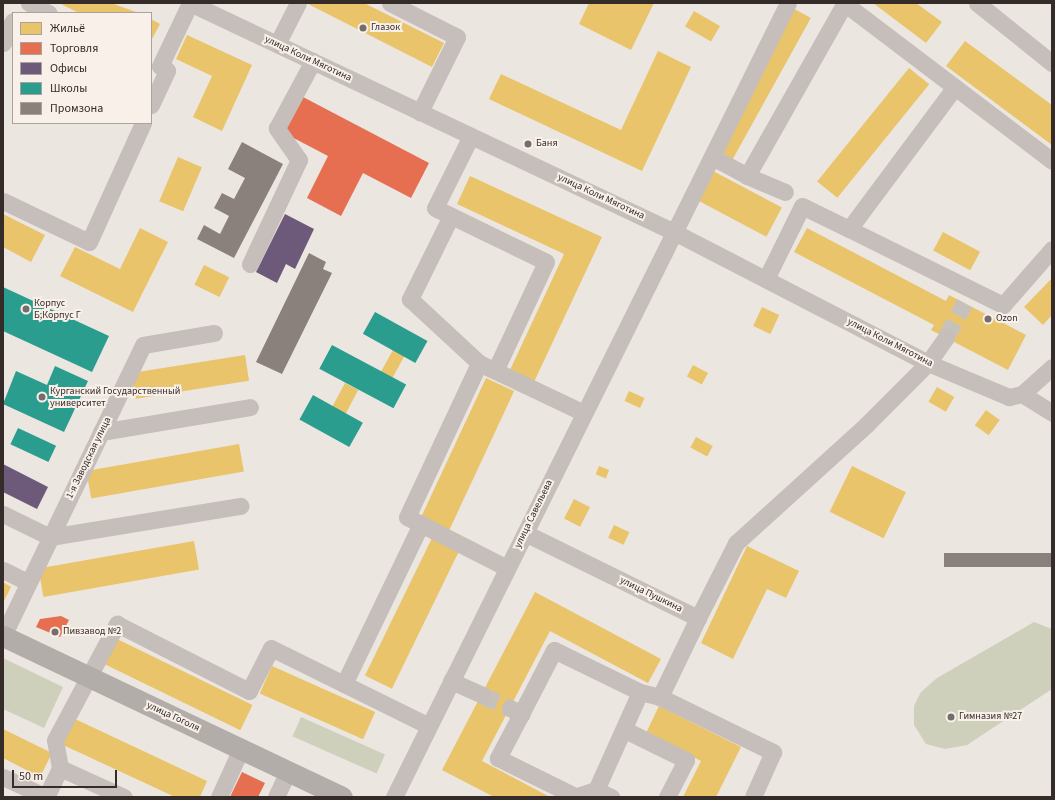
<!DOCTYPE html>
<html>
<head>
<meta charset="utf-8">
<style>
  body { margin:0 }
  #map { position:relative; width:1055px; height:800px; overflow:hidden; background:#ece6e1; font-family:"Source Sans 3",sans-serif }
  div>[style] { position:absolute }
  [style*='--x'] { left:calc(var(--x)*1px); top:calc(var(--y)*1px); width:calc(var(--w)*1px); rotate:calc(var(--a)*1deg) }
  .green>* { inset:0; background:#ced0bc; transform-origin:0 0 }
  .homes>* { inset:0; background:#e9c46a; transform-origin:0 0 }
  .shops>* { inset:0; background:#e76f51 }
  .offices>* { inset:0; background:#6d597a }
  .schools>* { inset:0; background:#2a9d8f; transform-origin:0 0 }
  .industry>* { inset:0; background:#8a817c; transform-origin:0 0 }
  .minor-tunnel>* { height:17px; margin-top:-8.5px; transform-origin:0; background:repeating-linear-gradient(90deg,#c7c1bc 0 17px,transparent 0 25px) }
  .minor>* { height:17px; margin:-8.5px; padding:0 8.5px; transform-origin:8.5px; border-radius:8.5px; background:#c5beba }
  .major>* { height:21px; margin:-10.5px; padding:0 10.5px; transform-origin:10.5px; border-radius:10.5px; background:#b3ada9 }
  .dots>* { width:11px; height:11px; translate:-50% -50%; box-sizing:border-box; border:2px solid #f8f0e9; border-radius:50% }
  span { translate:-50% -50%; white-space:nowrap; text-align:center; line-height:1.15; -webkit-text-stroke:4px #f8f0e9; paint-order:stroke }
  .poi-label { font-size:10px; color:#352c29 }
  .left { translate:0 -50%; text-align:left }
  .street-label { font-size:10px; color:#352c29 }
  .frame { position:absolute; inset:0; border:4px solid #352c29; pointer-events:none }
  .legend { position:absolute; left:12px; top:12px; width:140px; height:112px; box-sizing:border-box; background:#f8f0e9; border:1px solid #aaa29c; margin:0; padding:5px 7px; list-style:none; font-size:12px; color:#352c29 }
  .legend li { display:flex; align-items:center; gap:8px; height:20px }
  .legend b { width:20px; border:1px solid #aaa29c }
  .scale { position:absolute; left:12px; top:770px; width:105px; height:18px; box-sizing:border-box; border:2px solid #352c29; border-top:0; padding-left:5px; font-size:12px; line-height:14px; white-space:nowrap; color:#352c29; -webkit-text-stroke:3px #f8f0e9; paint-order:stroke }
</style>
</head>
<body>
<div id="map">
  <div class="green">
    <i style="clip-path:polygon(1034px 622px,1052px 629px,1052px 689px,967px 745px,945px 749px,926px 744px,914px 725px,914px 706px,921px 692px,937px 678px)"></i>
    <i style="clip-path:polygon(3px 658px,63px 687px,44px 728px,3px 709px)"></i>
    <i style="left:301px;top:717px;width:92px;height:21px;rotate:24deg"></i>
  </div>
  <div class="homes">
    <i style="clip-path:polygon(59px 3px,111px 3px,139px 13px,79px 13px)"></i>
    <i style="clip-path:polygon(306px 3px,364px 3px,444px 43px,432px 67px)"></i>
    <i style="clip-path:polygon(589px 3px,654px 3px,631px 50px,579px 24px)"></i>
    <i style="clip-path:polygon(873px 3px,916px 3px,942px 22px,926px 43px)"></i>
    <i style="left:789px;top:6px;width:25px;height:161px;rotate:29deg"></i>
    <i style="left:694px;top:11px;width:30px;height:18px;rotate:30deg"></i>
    <i style="clip-path:polygon(151px 19px,160px 24px,151px 41px)"></i>
    <i style="clip-path:polygon(187px 35px,252px 65px,222px 131px,193px 117px,212px 76px,176px 59px)"></i>
    <i style="clip-path:polygon(965px 41px,1052px 105px,1052px 145px,946px 66px)"></i>
    <i style="clip-path:polygon(658px 51px,691px 67px,642px 171px,489px 99px,501px 74px,621px 130px)"></i>
    <i style="left:909px;top:68px;width:26px;height:146px;rotate:39deg"></i>
    <i style="left:178px;top:157px;width:26px;height:48px;rotate:23deg"></i>
    <i style="left:713px;top:171px;width:78px;height:33px;rotate:28deg"></i>
    <i style="clip-path:polygon(470px 176px,602px 237px,534px 382px,510px 370px,564px 254px,457px 204px)"></i>
    <i style="clip-path:polygon(3px 214px,45px 235px,31px 262px,3px 247px)"></i>
    <i style="clip-path:polygon(140px 228px,168px 242px,133px 312px,60px 276px,75px 247px,120px 269px)"></i>
    <i style="clip-path:polygon(807px 228px,946px 301px,949px 295px,1026px 335px,1008px 370px,931px 330px,934px 325px,794px 252px)"></i>
    <i style="left:943px;top:232px;width:42px;height:21px;rotate:28deg"></i>
    <i style="left:204px;top:265px;width:28px;height:22px;rotate:26deg"></i>
    <i style="clip-path:polygon(1052px 278px,1052px 315px,1043px 325px,1024px 307px)"></i>
    <i style="left:762px;top:307px;width:19px;height:21px;rotate:25deg"></i>
    <i style="left:393px;top:350px;width:13px;height:25px;rotate:29deg"></i>
    <i style="left:245px;top:355px;width:26px;height:115px;rotate:81deg"></i>
    <i style="left:693px;top:365px;width:17px;height:13px;rotate:28deg"></i>
    <i style="left:486px;top:378px;width:31px;height:156px;rotate:25deg"></i>
    <i style="left:345px;top:383px;width:15px;height:27px;rotate:28deg"></i>
    <i style="left:937px;top:387px;width:20px;height:17px;rotate:30deg"></i>
    <i style="left:629px;top:391px;width:17px;height:11px;rotate:24deg"></i>
    <i style="left:986px;top:410px;width:17px;height:19px;rotate:36deg"></i>
    <i style="left:696px;top:437px;width:19px;height:12px;rotate:28deg"></i>
    <i style="left:239px;top:444px;width:28px;height:155px;rotate:80deg"></i>
    <i style="left:599px;top:466px;width:11px;height:9px;rotate:22deg"></i>
    <i style="left:852px;top:466px;width:60px;height:51px;rotate:26deg"></i>
    <i style="left:574px;top:499px;width:18px;height:22px;rotate:27deg"></i>
    <i style="left:614px;top:525px;width:17px;height:14px;rotate:25deg"></i>
    <i style="left:432px;top:538px;width:30px;height:153px;rotate:26deg"></i>
    <i style="left:194px;top:541px;width:29px;height:158px;rotate:80deg"></i>
    <i style="clip-path:polygon(747px 546px,799px 571px,786px 598px,767px 589px,733px 659px,701px 643px)"></i>
    <i style="clip-path:polygon(3px 582px,11px 587px,3px 603px)"></i>
    <i style="clip-path:polygon(535px 592px,661px 659px,648px 683px,550px 631px,482px 761px,550px 797px,494px 797px,442px 770px)"></i>
    <i style="left:115px;top:638px;width:153px;height:28px;rotate:26deg"></i>
    <i style="left:272px;top:666px;width:113px;height:30px;rotate:24deg"></i>
    <i style="clip-path:polygon(659px 706px,741px 747px,716px 797px,683px 797px,701px 761px,646px 733px)"></i>
    <i style="clip-path:polygon(73px 718px,207px 781px,200px 797px,175px 797px,61px 744px)"></i>
    <i style="clip-path:polygon(3px 729px,52px 753px,40px 777px,3px 758px)"></i>
  </div>
  <div class="shops">
    <i style="clip-path:polygon(303px 97px,429px 163px,411px 198px,363px 173px,341px 216px,307px 198px,328px 156px,284px 133px)"></i>
    <i style="clip-path:polygon(61px 616px,69px 620px,60px 637px,36px 627px,40px 619px)"></i>
    <i style="clip-path:polygon(242px 772px,265px 783px,258px 797px,230px 797px)"></i>
  </div>
  <div class="offices">
    <i style="clip-path:polygon(285px 214px,314px 229px,295px 269px,286px 264px,277px 283px,256px 272px)"></i>
    <i style="clip-path:polygon(3px 464px,48px 487px,37px 509px,3px 492px)"></i>
  </div>
  <div class="schools">
    <i style="clip-path:polygon(3px 287px,109px 336px,92px 372px,3px 331px)"></i>
    <i style="left:375px;top:312px;width:60px;height:25px;rotate:29deg"></i>
    <i style="left:332px;top:345px;width:84px;height:27px;rotate:28deg"></i>
    <i style="clip-path:polygon(55px 366px,88px 381px,64px 432px,3px 404px,16px 371px,47px 385px)"></i>
    <i style="left:313px;top:395px;width:57px;height:28px;rotate:29deg"></i>
    <i style="left:18px;top:428px;width:42px;height:18px;rotate:25deg"></i>
  </div>
  <div class="industry">
    <i style="clip-path:polygon(242px 142px,283px 164px,234px 258px,197px 239px,204px 225px,220px 234px,229px 216px,214px 208px,222px 193px,234px 199px,245px 178px,228px 169px)"></i>
    <i style="clip-path:polygon(309px 253px,326px 262px,323px 269px,332px 273px,282px 374px,256px 362px)"></i>
    <i style="left:1052px;top:553px;width:14px;height:108px;rotate:90deg"></i>
  </div>
  <div class="minor-tunnel">
    <i style="--x:946;--y:337;--w:39;--a:-61"></i>
    <i style="--x:482;--y:695;--w:31;--a:25"></i>
  </div>
  <div class="minor">
    <i style="--x:29;--y:3;--w:22;--a:27"></i>
    <i style="--x:190;--y:3;--w:535;--a:25.32"></i>
    <i style="--x:674;--y:232;--w:286;--a:27.3"></i>
    <i style="--x:928;--y:363;--w:88;--a:22.8"></i>
    <i style="--x:1009;--y:397;--w:13;--a:-13"></i>
    <i style="--x:1022;--y:394;--w:40;--a:-42"></i>
    <i style="--x:390;--y:3;--w:75;--a:26.9"></i>
    <i style="--x:457;--y:37;--w:84;--a:116.3"></i>
    <i style="--x:844;--y:3;--w:261;--a:37.2"></i>
    <i style="--x:977;--y:3;--w:96;--a:38.7"></i>
    <i style="--x:3;--y:43;--w:24;--a:-66"></i>
    <i style="--x:277;--y:44;--w:46;--a:-62.9"></i>
    <i style="--x:151;--y:105;--w:38;--a:-65"></i>
    <i style="--x:167;--y:70;--w:8;--a:-150"></i>
    <i style="--x:160;--y:66;--w:70;--a:-64.5"></i>
    <i style="--x:471;--y:136;--w:80;--a:116.6"></i>
    <i style="--x:435;--y:208;--w:123;--a:25.9"></i>
    <i style="--x:546;--y:262;--w:120;--a:115.1"></i>
    <i style="--x:712;--y:157;--w:40;--a:28"></i>
    <i style="--x:747;--y:176;--w:199;--a:-60.5"></i>
    <i style="--x:747;--y:176;--w:41;--a:22.8"></i>
    <i style="--x:3;--y:201;--w:95;--a:25.5"></i>
    <i style="--x:89;--y:242;--w:131;--a:-65.6"></i>
    <i style="--x:451;--y:216;--w:93;--a:116.3"></i>
    <i style="--x:410;--y:299;--w:94;--a:42.8"></i>
    <i style="--x:849;--y:229;--w:172;--a:26.3"></i>
    <i style="--x:1003;--y:305;--w:74;--a:-48.8"></i>
    <i style="--x:250;--y:264;--w:115;--a:-64.8"></i>
    <i style="--x:299;--y:160;--w:39;--a:-125"></i>
    <i style="--x:277;--y:128;--w:76;--a:-61.8"></i>
    <i style="--x:766;--y:279;--w:81;--a:-63.7"></i>
    <i style="--x:802;--y:206;--w:52;--a:26.1"></i>
    <i style="--x:849;--y:229;--w:177;--a:-53.3"></i>
    <i style="--x:1022;--y:394;--w:36;--a:32"></i>
    <i style="--x:101;--y:432;--w:151;--a:-9.5"></i>
    <i style="--x:3;--y:514;--w:52;--a:26.1"></i>
    <i style="--x:50;--y:537;--w:193;--a:-9.3"></i>
    <i style="--x:525;--y:533;--w:193;--a:26.2"></i>
    <i style="--x:698;--y:618;--w:88;--a:115.7"></i>
    <i style="--x:507;--y:568;--w:112;--a:-153"></i>
    <i style="--x:407;--y:517;--w:170;--a:-64.9"></i>
    <i style="--x:479;--y:363;--w:116;--a:25.5"></i>
    <i style="--x:3;--y:570;--w:28;--a:26"></i>
    <i style="--x:698;--y:618;--w:84;--a:-63.1"></i>
    <i style="--x:736;--y:543;--w:176;--a:-42.2"></i>
    <i style="--x:866;--y:425;--w:88;--a:-45"></i>
    <i style="--x:928;--y:363;--w:32;--a:-55"></i>
    <i style="--x:3;--y:636;--w:323;--a:-64.3"></i>
    <i style="--x:143;--y:345;--w:72;--a:-9.6"></i>
    <i style="--x:451;--y:681;--w:34;--a:24"></i>
    <i style="--x:344;--y:684;--w:178;--a:-64.3"></i>
    <i style="--x:510;--y:708;--w:13;--a:29"></i>
    <i style="--x:521;--y:714;--w:72;--a:-62.7"></i>
    <i style="--x:554;--y:650;--w:96;--a:26"></i>
    <i style="--x:521;--y:714;--w:50;--a:117.6"></i>
    <i style="--x:498;--y:758;--w:86;--a:26.3"></i>
    <i style="--x:625;--y:730;--w:68;--a:26.2"></i>
    <i style="--x:686;--y:760;--w:42;--a:117.2"></i>
    <i style="--x:60;--y:768;--w:70;--a:24.4"></i>
    <i style="--x:3;--y:777;--w:47;--a:24.9"></i>
    <i style="--x:46;--y:797;--w:32;--a:-64"></i>
    <i style="--x:60;--y:768;--w:28;--a:-100"></i>
    <i style="--x:55;--y:740;--w:132;--a:-61.9"></i>
    <i style="--x:117;--y:624;--w:148;--a:26.9"></i>
    <i style="--x:249;--y:691;--w:48;--a:-62.9"></i>
    <i style="--x:271;--y:648;--w:176;--a:26.3"></i>
    <i style="--x:596;--y:790;--w:17;--a:25"></i>
    <i style="--x:219;--y:797;--w:53;--a:-65.4"></i>
    <i style="--x:276;--y:797;--w:29;--a:-65"></i>
    <i style="--x:394;--y:797;--w:886;--a:-63.61"></i>
    <i style="--x:574;--y:797;--w:23;--a:-18"></i>
    <i style="--x:596;--y:790;--w:107;--a:-65.8"></i>
    <i style="--x:640;--y:692;--w:21;--a:14"></i>
    <i style="--x:660;--y:697;--w:126;--a:26"></i>
    <i style="--x:773;--y:752;--w:49;--a:114"></i>
  </div>
  <div class="major">
    <i style="--x:3;--y:636;--w:375;--a:25.4"></i>
  </div>
  <div class="dots">
    <i style="left:363px;top:28px;background:#756d69"></i>
    <i style="left:528px;top:144px;background:#756d69"></i>
    <i style="left:26px;top:309px;background:#756d69"></i>
    <i style="left:988px;top:319px;background:#756d69"></i>
    <i style="left:42px;top:397px;background:#756d69"></i>
    <i style="left:55px;top:632px;background:#756d69"></i>
    <i style="left:951px;top:717px;background:#756d69"></i>
  </div>
  <div class="poi-label">
    <span class="left" style="left:371px;top:28px">Глазок</span>
    <span class="left" style="left:536px;top:144px">Баня</span>
    <span class="left" style="left:34px;top:309px">Корпус<br>Б;Корпус Г</span>
    <span class="left" style="left:996px;top:319px">Ozon</span>
    <span class="left" style="left:50px;top:397px">Курганский Государственный<br>университет</span>
    <span class="left" style="left:63px;top:632px">Пивзавод №2</span>
    <span class="left" style="left:959px;top:717px">Гимназия №27</span>
  </div>
  <div class="street-label">
    <span style="left:308px;top:59px;rotate:25deg">улица Коли Мяготина</span>
    <span style="left:601px;top:197px;rotate:25deg">улица Коли Мяготина</span>
    <span style="left:890px;top:343px;rotate:27deg">улица Коли Мяготина</span>
    <span style="left:89px;top:458px;rotate:-64deg">1-я Заводская улица</span>
    <span style="left:534px;top:514px;rotate:-64deg">улица Савельева</span>
    <span style="left:651px;top:595px;rotate:26deg">улица Пушкина</span>
    <span style="left:173px;top:717px;rotate:25deg">улица Гоголя</span>
  </div>
  <div class="frame"></div>
  <ul class="legend">
  <li><b style="height:11px;background:#e9c46a"></b>Жильё</li>
  <li><b style="height:11px;background:#e76f51"></b>Торговля</li>
  <li><b style="height:11px;background:#6d597a"></b>Офисы</li>
  <li><b style="height:11px;background:#2a9d8f"></b>Школы</li>
  <li><b style="height:11px;background:#8a817c"></b>Промзона</li>
  </ul>
  <div class="scale">50 m</div>
</div>
</body>
</html>
